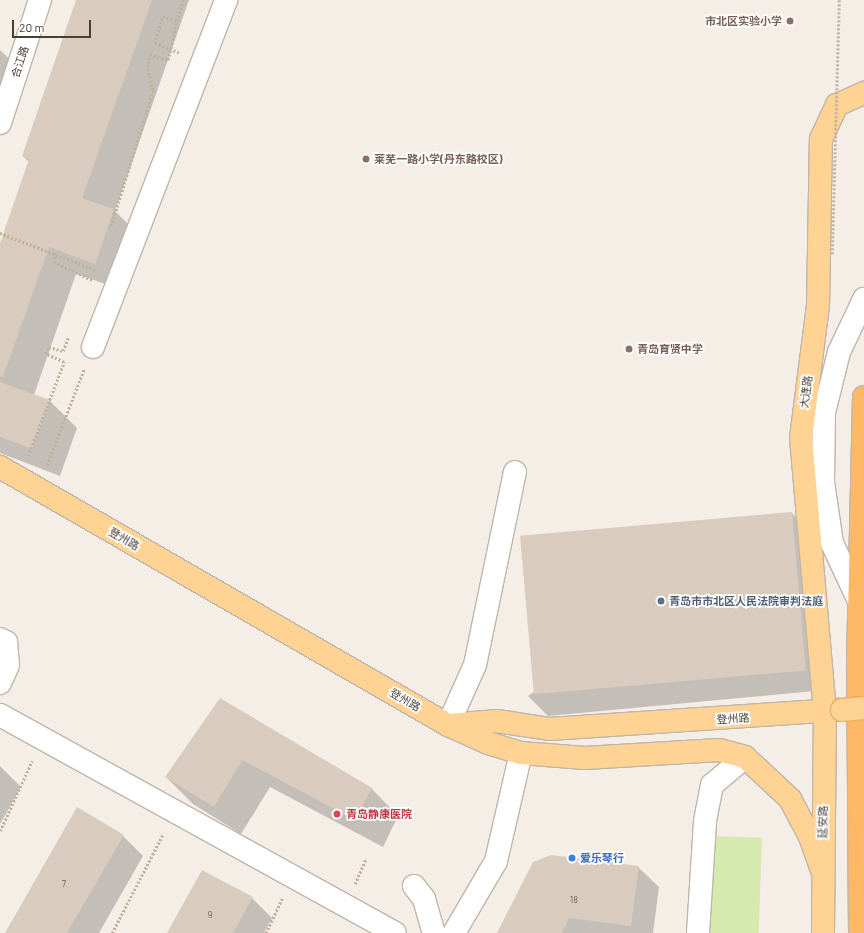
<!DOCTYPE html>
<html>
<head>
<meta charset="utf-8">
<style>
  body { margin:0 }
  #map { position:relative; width:864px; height:933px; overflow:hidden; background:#f4eee7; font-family:Barlow,"Noto Sans SC",sans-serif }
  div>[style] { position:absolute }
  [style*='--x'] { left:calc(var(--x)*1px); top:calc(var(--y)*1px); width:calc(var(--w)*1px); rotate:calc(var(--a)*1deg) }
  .green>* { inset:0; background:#d6e9ae; transform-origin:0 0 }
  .shadow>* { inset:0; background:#0003 }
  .building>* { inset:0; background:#d9cbbe; transform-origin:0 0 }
  .path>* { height:2.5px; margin-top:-1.25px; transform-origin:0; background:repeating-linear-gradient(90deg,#c2af99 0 2px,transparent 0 4px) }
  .roads { filter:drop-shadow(1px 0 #c0b5a9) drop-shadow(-1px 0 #c0b5a9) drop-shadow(0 1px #c0b5a9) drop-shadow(0 -1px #c0b5a9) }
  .minor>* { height:22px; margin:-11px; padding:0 11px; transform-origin:11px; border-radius:11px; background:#fff }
  .major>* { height:22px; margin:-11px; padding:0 11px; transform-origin:11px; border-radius:11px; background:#ffd394 }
  .highway>* { height:22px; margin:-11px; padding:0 11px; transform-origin:11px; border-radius:11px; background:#ffb966 }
  .path-bridge>* { height:2.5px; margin-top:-1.25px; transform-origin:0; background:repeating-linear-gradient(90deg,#c2af99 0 2px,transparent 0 4px) }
  .bridges { filter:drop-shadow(1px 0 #e8ae61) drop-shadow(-1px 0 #e8ae61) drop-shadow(0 1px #e8ae61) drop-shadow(0 -1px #e8ae61) }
  .major-bridge>* { height:22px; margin:-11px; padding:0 11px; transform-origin:11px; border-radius:11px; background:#ffd394 }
  .dots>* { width:11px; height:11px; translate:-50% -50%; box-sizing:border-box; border:2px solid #fff; border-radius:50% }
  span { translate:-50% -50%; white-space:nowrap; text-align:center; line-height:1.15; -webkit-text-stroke:3.5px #fff; paint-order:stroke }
  .number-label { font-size:9px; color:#6c6157 }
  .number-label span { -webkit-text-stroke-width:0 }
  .education-label { font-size:11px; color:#785e54; font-weight:700 }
  .right { translate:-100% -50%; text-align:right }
  .left { translate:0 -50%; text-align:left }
  .street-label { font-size:11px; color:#473e35 }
  .service-label { font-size:11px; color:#4e5e75; font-weight:700 }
  .health-label { font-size:11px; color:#be3a42; font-weight:700 }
  .shop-label { font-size:11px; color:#366cbe; font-weight:700 }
  .scale { position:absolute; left:12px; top:20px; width:79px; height:18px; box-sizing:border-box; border:2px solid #473e35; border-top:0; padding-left:5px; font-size:12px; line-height:14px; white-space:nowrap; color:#473e35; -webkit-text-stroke:3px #fff; paint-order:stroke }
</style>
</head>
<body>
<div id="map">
  <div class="green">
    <i style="left:711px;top:836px;width:51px;height:97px;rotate:2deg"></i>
  </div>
  <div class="shadow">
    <i style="clip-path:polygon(77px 0,189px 0,115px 211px,141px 237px,123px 290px,76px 274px,34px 395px,50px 401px,77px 428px,60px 476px,0 453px,0 246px,29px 162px,23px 156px)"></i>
    <i style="clip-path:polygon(0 50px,20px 69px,0 111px)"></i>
    <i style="clip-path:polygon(792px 513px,812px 534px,825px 690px,548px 716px,528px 696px)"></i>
    <i style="clip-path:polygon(220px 699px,371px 788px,398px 816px,383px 847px,270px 787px,241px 834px,193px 804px,166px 777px)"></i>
    <i style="clip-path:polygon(0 766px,21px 787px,0 824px)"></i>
    <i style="clip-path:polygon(123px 836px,143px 856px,99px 933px,6px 933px)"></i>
    <i style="clip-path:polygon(638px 867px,659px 887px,653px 933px,498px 933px)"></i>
    <i style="clip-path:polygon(252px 898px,272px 918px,264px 933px,168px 933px)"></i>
  </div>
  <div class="building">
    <i style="clip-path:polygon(76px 0,152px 0,82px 198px,114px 209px,95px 264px,49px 247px,3px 377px,0 376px,0 243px,29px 159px,22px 156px)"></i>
    <i style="clip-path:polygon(0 382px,50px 400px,32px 449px,0 437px)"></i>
    <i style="left:792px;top:512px;width:159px;height:273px;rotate:85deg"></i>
    <i style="clip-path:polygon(220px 698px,372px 788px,355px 820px,242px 760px,214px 807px,165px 777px)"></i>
    <i style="clip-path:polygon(77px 807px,124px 835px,67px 933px,5px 933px)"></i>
    <i style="clip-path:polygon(551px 855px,639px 866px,631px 926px,569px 918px,562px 933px,497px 933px,533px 862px)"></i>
    <i style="clip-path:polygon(202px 870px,253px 897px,233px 933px,167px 933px)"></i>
  </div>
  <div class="path">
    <i style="--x:179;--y:53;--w:27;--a:-158"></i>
    <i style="--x:154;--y:43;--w:28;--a:-72"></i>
    <i style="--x:163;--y:16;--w:15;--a:20"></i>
    <i style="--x:177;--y:21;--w:22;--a:-74"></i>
    <i style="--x:111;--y:226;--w:142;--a:-72.8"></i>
    <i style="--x:153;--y:90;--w:24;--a:-105"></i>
    <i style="--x:147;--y:67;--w:13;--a:-77"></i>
    <i style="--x:0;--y:233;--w:103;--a:21.1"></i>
    <i style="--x:56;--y:253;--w:9;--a:103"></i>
    <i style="--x:54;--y:262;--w:42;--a:25.3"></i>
    <i style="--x:28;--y:456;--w:101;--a:-69"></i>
    <i style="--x:64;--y:362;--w:20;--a:-156"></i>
    <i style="--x:46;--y:354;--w:8;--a:-67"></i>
    <i style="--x:49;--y:347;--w:15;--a:16"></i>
    <i style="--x:63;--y:351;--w:14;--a:-69"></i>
    <i style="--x:47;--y:465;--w:103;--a:-68.9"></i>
    <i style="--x:0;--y:831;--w:77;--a:-65.4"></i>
    <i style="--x:355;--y:884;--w:28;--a:-67"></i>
    <i style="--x:112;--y:933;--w:111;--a:-62.7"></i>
    <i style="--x:266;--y:933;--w:38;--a:-65"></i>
  </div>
  <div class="roads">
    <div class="minor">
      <i style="--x:0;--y:123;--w:129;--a:-72"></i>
      <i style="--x:93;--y:347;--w:372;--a:-69"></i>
      <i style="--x:859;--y:601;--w:64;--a:-115"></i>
      <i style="--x:832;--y:543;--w:62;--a:-98.4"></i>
      <i style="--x:823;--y:482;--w:69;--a:-89.2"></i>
      <i style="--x:824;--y:413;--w:63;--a:-76.2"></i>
      <i style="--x:839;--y:352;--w:59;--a:-64.7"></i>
      <i style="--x:0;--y:639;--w:7;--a:27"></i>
      <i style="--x:6;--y:642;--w:23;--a:85"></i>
      <i style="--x:8;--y:665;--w:20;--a:114"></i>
      <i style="--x:0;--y:715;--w:451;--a:28.9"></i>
      <i style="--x:448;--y:725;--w:66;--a:-65.8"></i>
      <i style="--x:475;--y:665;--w:197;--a:-78.3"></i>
      <i style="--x:414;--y:886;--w:16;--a:52"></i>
      <i style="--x:424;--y:899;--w:35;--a:74"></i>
      <i style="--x:454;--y:933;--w:83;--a:-59.7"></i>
      <i style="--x:496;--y:861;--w:111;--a:-77"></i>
      <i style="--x:698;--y:933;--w:112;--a:-86.4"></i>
      <i style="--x:705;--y:821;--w:37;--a:-79"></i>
      <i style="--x:712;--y:785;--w:43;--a:-40.3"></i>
    </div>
    <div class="major">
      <i style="--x:0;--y:467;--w:517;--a:29.94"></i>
      <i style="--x:448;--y:725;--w:44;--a:24.2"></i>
      <i style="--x:488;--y:743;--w:34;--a:17"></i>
      <i style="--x:521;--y:753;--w:64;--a:4.5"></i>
      <i style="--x:585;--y:758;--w:134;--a:-3.4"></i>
      <i style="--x:719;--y:750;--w:27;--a:15"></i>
      <i style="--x:745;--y:757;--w:62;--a:43"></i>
      <i style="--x:790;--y:799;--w:40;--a:62"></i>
      <i style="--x:809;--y:834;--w:41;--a:70.3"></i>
      <i style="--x:449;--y:725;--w:48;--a:-4.8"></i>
      <i style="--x:497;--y:721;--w:54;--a:8.6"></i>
      <i style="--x:550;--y:729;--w:290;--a:-3.8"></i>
      <i style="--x:823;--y:933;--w:221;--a:-89.5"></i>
      <i style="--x:825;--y:712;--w:275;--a:-95"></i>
      <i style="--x:801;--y:438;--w:133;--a:-82.7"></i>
      <i style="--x:818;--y:306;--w:167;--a:-89"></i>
      <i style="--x:821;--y:139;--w:38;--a:-65"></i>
      <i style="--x:837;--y:105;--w:30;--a:-24"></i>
    </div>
    <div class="highway">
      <i style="--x:860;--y:933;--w:271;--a:-90.4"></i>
      <i style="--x:858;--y:662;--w:265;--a:-88.7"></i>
    </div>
  </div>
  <div class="path-bridge">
    <i style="--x:150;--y:54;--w:19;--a:18"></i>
    <i style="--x:168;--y:60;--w:40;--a:-77"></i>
    <i style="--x:832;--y:254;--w:254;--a:-88.4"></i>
  </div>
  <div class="bridges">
    <div class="major-bridge">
      <i style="--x:842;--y:710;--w:22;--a:-5"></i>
    </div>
  </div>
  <div class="dots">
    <i style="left:790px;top:21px;background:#8d6e63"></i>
    <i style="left:366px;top:159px;background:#8d6e63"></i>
    <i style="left:629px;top:349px;background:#8d6e63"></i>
    <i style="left:661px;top:601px;background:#5c6f8a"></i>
    <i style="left:337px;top:814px;background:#e0444e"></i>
    <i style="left:572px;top:858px;background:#3f7fe0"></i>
  </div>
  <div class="number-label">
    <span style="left:64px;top:884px">7</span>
    <span style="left:574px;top:900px">18</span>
    <span style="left:210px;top:915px">9</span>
  </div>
  <div class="education-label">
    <span class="right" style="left:782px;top:21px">市北区实验小学</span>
    <span class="left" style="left:374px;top:159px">莱芜一路小学(丹东路校区)</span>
    <span class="left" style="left:637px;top:349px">青岛育贤中学</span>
  </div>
  <div class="street-label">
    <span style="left:20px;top:62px;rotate:-72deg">合江路</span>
    <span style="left:806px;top:392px;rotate:-82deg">大连路</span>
    <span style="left:124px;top:539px;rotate:30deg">登州路</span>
    <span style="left:405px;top:700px;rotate:30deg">登州路</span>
    <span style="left:733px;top:719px;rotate:-4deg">登州路</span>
    <span style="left:823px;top:822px;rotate:-89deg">延安路</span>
  </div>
  <div class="service-label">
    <span class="left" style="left:669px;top:601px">青岛市市北区人民法院审判法庭</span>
  </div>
  <div class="health-label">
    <span class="left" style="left:346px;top:814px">青岛静康医院</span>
  </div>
  <div class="shop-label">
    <span class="left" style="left:580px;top:858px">爱乐琴行</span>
  </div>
  <div class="scale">20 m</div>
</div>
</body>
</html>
